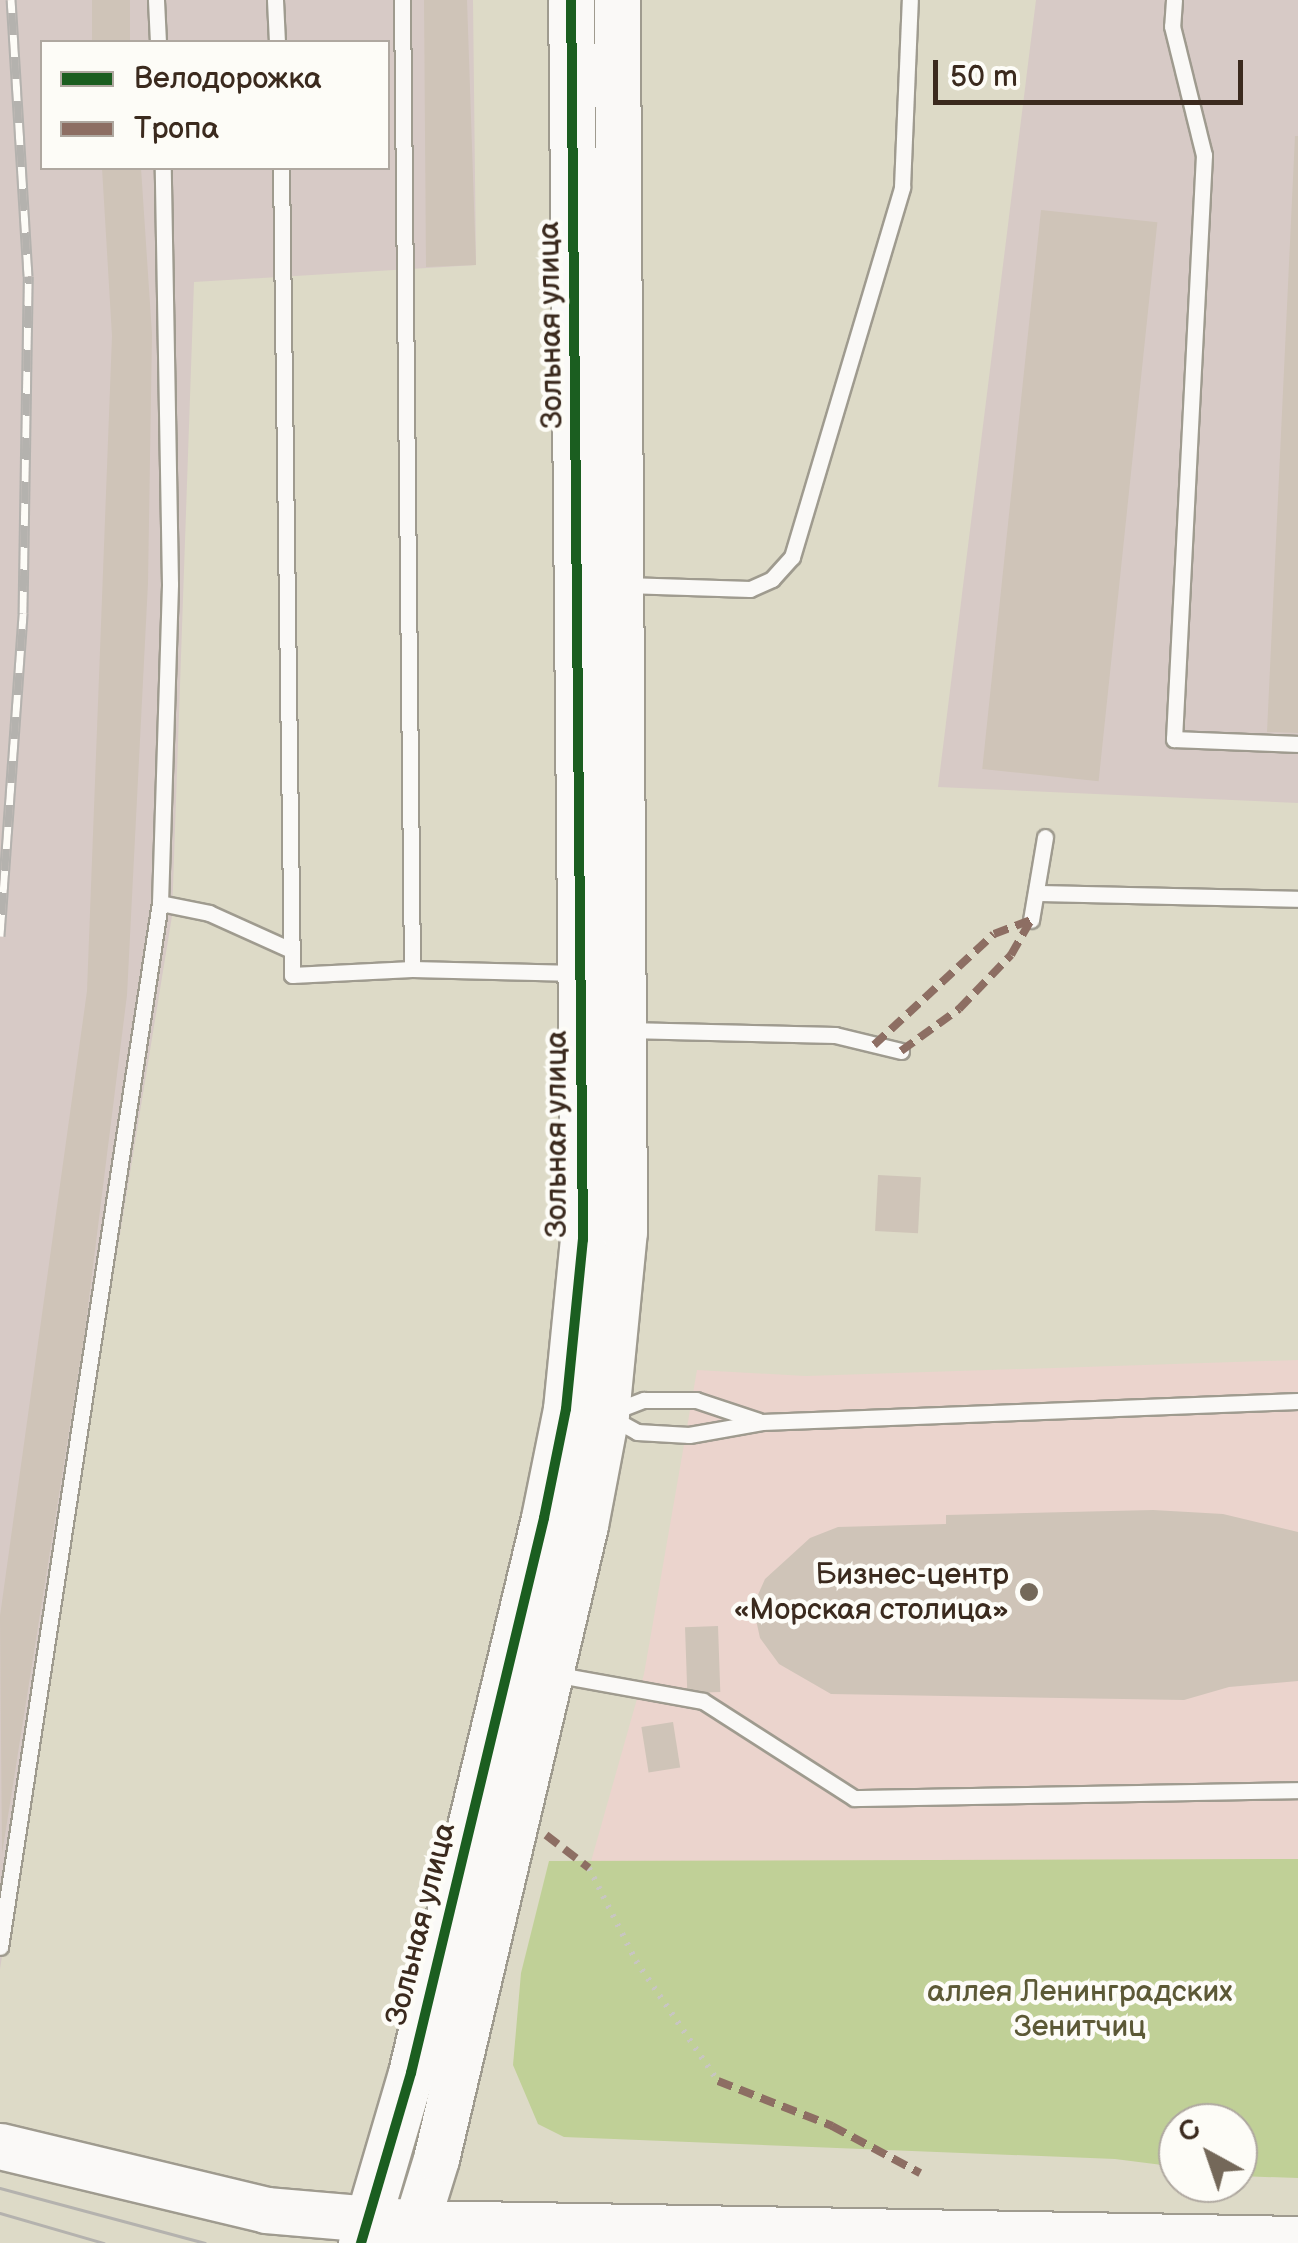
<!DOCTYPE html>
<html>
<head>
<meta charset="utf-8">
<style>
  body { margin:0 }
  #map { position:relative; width:1298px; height:2243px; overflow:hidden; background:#dddac7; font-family:"Balsamiq Sans",sans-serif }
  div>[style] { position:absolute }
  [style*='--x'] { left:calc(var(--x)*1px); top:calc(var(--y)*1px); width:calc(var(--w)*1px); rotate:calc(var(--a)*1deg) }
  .built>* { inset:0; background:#ebd4cd }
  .industrial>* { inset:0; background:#d7cac6 }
  .green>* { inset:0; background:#c0d097 }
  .building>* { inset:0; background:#cfc4b8; transform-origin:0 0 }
  .path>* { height:6px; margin-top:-3px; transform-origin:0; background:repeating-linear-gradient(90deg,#c8c6c1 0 2.5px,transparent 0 10.5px) }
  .roads { filter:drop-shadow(2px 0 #9f9b8f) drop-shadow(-2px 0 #9f9b8f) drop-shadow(0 2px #9f9b8f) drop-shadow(0 -2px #9f9b8f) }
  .lane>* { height:15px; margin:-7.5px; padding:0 7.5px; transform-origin:7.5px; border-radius:7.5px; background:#faf9f7 }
  .secondary>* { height:45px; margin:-22.5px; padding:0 22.5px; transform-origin:22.5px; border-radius:22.5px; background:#faf9f7 }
  .tram>* { height:2.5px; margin:-1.25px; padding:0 1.25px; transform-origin:1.25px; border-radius:1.25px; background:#b4b2ae }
  .rail>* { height:11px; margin-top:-5.5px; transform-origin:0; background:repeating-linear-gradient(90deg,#fdfcf7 0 22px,#b4b2ae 0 44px); box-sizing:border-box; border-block:2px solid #b4b2ae }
  .quiet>* { height:8px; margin-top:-4px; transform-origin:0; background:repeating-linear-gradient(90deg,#8d6e63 0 15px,transparent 0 23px) }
  .cycleway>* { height:10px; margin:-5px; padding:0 5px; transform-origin:5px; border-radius:5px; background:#1b5e20 }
  .dots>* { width:28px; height:28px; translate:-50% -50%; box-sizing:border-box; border:5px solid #fdfcf7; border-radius:50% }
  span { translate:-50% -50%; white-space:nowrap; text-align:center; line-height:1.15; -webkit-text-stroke:9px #fdfcf7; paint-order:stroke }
  .street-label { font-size:30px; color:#3b2a1e }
  .poi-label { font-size:30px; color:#3b2a1e }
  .right { translate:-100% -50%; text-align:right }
  .park-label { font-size:30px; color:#5c5936 }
  .legend { position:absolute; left:40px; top:40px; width:350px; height:130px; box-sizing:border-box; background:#fdfcf7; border:2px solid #afa8a0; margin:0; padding:12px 18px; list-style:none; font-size:30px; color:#3b2a1e }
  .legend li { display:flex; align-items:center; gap:20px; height:50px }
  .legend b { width:50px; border:2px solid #afa8a0 }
  .north { position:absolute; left:1158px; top:2103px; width:100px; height:100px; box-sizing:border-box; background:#fdfcf7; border:2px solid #afa8a0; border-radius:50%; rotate:320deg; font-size:28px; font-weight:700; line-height:40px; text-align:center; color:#3b2a1e }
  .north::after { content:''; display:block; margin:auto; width:35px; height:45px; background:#746859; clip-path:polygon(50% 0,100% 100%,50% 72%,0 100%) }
  .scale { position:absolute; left:933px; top:60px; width:310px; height:45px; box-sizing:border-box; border:5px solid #3b2a1e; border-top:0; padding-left:12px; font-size:30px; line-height:35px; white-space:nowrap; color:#3b2a1e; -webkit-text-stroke:8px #fdfcf7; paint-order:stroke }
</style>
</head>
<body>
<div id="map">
  <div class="built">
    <i style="clip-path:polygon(1298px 1360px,1298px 1859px,590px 1865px,644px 1674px,697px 1370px,806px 1376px)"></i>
  </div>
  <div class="industrial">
    <i style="clip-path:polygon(evenodd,0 0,473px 0,476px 265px,194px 282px,172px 916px,0 1969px,0 0,42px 42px,388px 42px,388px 168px,42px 168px,42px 42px)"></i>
    <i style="clip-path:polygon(1036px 0,1298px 0,1298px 803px,938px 787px)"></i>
  </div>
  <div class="green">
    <i style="clip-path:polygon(1298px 1859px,1298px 2178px,1238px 2176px,1238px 2123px,1178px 2123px,1178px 2167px,1115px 2159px,564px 2137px,538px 2124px,513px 2065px,521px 1973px,549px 1861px)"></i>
  </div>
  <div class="building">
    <i style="left:92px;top:0;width:38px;height:42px"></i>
    <i style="clip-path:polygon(424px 0,467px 0,476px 265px,426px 267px)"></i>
    <i style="clip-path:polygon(1295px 136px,1298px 136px,1298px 733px,1267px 732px)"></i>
    <i style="clip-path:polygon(102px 168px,141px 168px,152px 334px,148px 583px,127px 995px,85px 1330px,2px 1854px,0 1616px,87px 991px,112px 336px)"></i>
    <i style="left:1041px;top:210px;width:117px;height:562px;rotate:6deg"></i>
    <i style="left:878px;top:1175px;width:43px;height:56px;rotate:3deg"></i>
    <i style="clip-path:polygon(1153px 1510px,1223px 1514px,1298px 1532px,1298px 1681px,1229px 1687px,1184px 1700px,831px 1694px,779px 1664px,760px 1638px,753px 1606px,765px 1579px,810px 1538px,838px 1527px,946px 1524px,946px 1515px)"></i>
    <i style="left:718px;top:1626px;width:66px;height:33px;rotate:88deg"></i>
    <i style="left:673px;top:1722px;width:46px;height:32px;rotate:81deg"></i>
  </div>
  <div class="path">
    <i style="--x:589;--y:1868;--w:104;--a:63.2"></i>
    <i style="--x:636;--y:1961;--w:145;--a:55.7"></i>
  </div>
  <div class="roads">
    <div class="lane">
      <i style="--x:156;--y:0;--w:42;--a:87.3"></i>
      <i style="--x:275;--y:0;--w:42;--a:87.3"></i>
      <i style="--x:402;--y:0;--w:969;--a:89.41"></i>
      <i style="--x:1174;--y:0;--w:26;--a:94"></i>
      <i style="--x:1172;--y:26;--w:133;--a:76.1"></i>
      <i style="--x:1204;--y:155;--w:585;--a:92.94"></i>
      <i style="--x:1174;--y:739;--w:124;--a:2.3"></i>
      <i style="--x:281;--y:168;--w:807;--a:89.22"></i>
      <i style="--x:292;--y:975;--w:120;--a:-2.9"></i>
      <i style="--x:412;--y:969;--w:164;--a:1.4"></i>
      <i style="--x:625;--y:585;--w:125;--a:1.8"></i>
      <i style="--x:750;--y:589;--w:24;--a:-24"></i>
      <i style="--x:772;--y:579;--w:30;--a:-48"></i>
      <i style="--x:792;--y:557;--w:386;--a:-73.4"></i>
      <i style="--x:902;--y:187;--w:187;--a:-87.6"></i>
      <i style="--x:1036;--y:893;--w:262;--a:1.3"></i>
      <i style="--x:160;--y:903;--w:50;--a:11.5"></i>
      <i style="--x:209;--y:913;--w:90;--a:24.3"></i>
      <i style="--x:1031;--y:920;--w:84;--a:-80.4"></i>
      <i style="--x:627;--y:1030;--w:208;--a:1.4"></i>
      <i style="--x:835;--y:1035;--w:68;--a:13.6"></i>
      <i style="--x:612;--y:1412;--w:34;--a:-21"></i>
      <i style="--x:644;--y:1400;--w:52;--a:0"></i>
      <i style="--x:696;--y:1400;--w:66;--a:18.4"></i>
      <i style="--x:612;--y:1418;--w:29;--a:29"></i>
      <i style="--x:637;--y:1432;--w:52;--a:3.3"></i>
      <i style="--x:689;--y:1435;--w:74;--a:-10.1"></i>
      <i style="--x:762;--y:1422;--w:536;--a:-2.24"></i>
      <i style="--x:553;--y:1674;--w:152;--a:10.2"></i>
      <i style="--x:703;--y:1701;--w:179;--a:32.7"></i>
      <i style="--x:854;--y:1798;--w:444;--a:-1"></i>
      <i style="--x:0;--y:1947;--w:1056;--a:-81.29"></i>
      <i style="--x:160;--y:903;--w:319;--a:-88.2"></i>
      <i style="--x:170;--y:584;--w:416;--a:-91"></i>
    </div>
    <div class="secondary">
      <i style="--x:0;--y:2146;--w:274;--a:13.5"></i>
      <i style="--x:266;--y:2210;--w:152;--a:4.9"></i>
      <i style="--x:417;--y:2223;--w:881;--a:1.04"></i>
      <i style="--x:361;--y:2243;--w:177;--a:-73.6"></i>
      <i style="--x:411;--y:2073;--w:571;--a:-76.52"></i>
      <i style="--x:544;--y:1518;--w:111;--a:-78.6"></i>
      <i style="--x:566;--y:1409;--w:170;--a:-84.3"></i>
      <i style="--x:583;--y:1240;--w:1240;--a:-90.55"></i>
      <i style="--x:410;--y:2243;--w:88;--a:-72.8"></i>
      <i style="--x:436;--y:2159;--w:651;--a:-76.77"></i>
      <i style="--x:585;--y:1525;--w:113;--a:-79.3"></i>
      <i style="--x:606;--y:1414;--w:183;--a:-84.4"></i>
      <i style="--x:624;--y:1232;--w:1232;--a:-90.33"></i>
    </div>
  </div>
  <div class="tram">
    <i style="--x:0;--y:2188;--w:212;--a:15"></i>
    <i style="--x:0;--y:2213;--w:108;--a:16.1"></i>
  </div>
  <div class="rail">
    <i style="--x:0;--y:936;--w:324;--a:-85.9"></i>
    <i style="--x:23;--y:613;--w:337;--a:-89.1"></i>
    <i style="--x:28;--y:276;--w:277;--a:-93.5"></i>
  </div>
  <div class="quiet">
    <i style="--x:874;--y:1045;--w:163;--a:-42.8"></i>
    <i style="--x:994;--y:934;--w:40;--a:-21"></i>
    <i style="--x:901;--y:1051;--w:72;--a:-35.9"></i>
    <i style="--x:959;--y:1009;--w:75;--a:-46.1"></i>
    <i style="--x:1011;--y:955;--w:40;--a:-60.3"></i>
    <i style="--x:546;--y:1835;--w:54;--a:37.5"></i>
    <i style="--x:718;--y:2081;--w:123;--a:21.5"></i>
    <i style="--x:832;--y:2126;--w:100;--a:28.1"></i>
  </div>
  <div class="cycleway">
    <i style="--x:361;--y:2243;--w:177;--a:-73.6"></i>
    <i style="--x:411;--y:2073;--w:571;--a:-76.52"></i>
    <i style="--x:544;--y:1518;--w:111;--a:-78.6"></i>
    <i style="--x:566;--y:1409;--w:170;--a:-84.3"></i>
    <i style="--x:583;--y:1240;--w:1240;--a:-90.55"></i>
  </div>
  <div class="dots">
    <i style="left:1029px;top:1592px;background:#746859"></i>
  </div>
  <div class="street-label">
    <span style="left:551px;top:325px;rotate:-91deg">Зольная улица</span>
    <span style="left:557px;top:1134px;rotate:-90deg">Зольная улица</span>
    <span style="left:421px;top:1924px;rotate:-76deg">Зольная улица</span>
  </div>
  <div class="poi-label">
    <span class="right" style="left:1009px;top:1592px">Бизнес-центр<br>«Морская столица»</span>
  </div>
  <div class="park-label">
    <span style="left:1080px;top:2009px">аллея Ленинградских<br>Зенитчиц</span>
  </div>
  <ul class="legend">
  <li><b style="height:12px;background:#1b5e20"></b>Велодорожка</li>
  <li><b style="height:12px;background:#8d6e63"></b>Тропа</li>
  </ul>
  <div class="north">С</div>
  <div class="scale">50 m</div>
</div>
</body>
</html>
